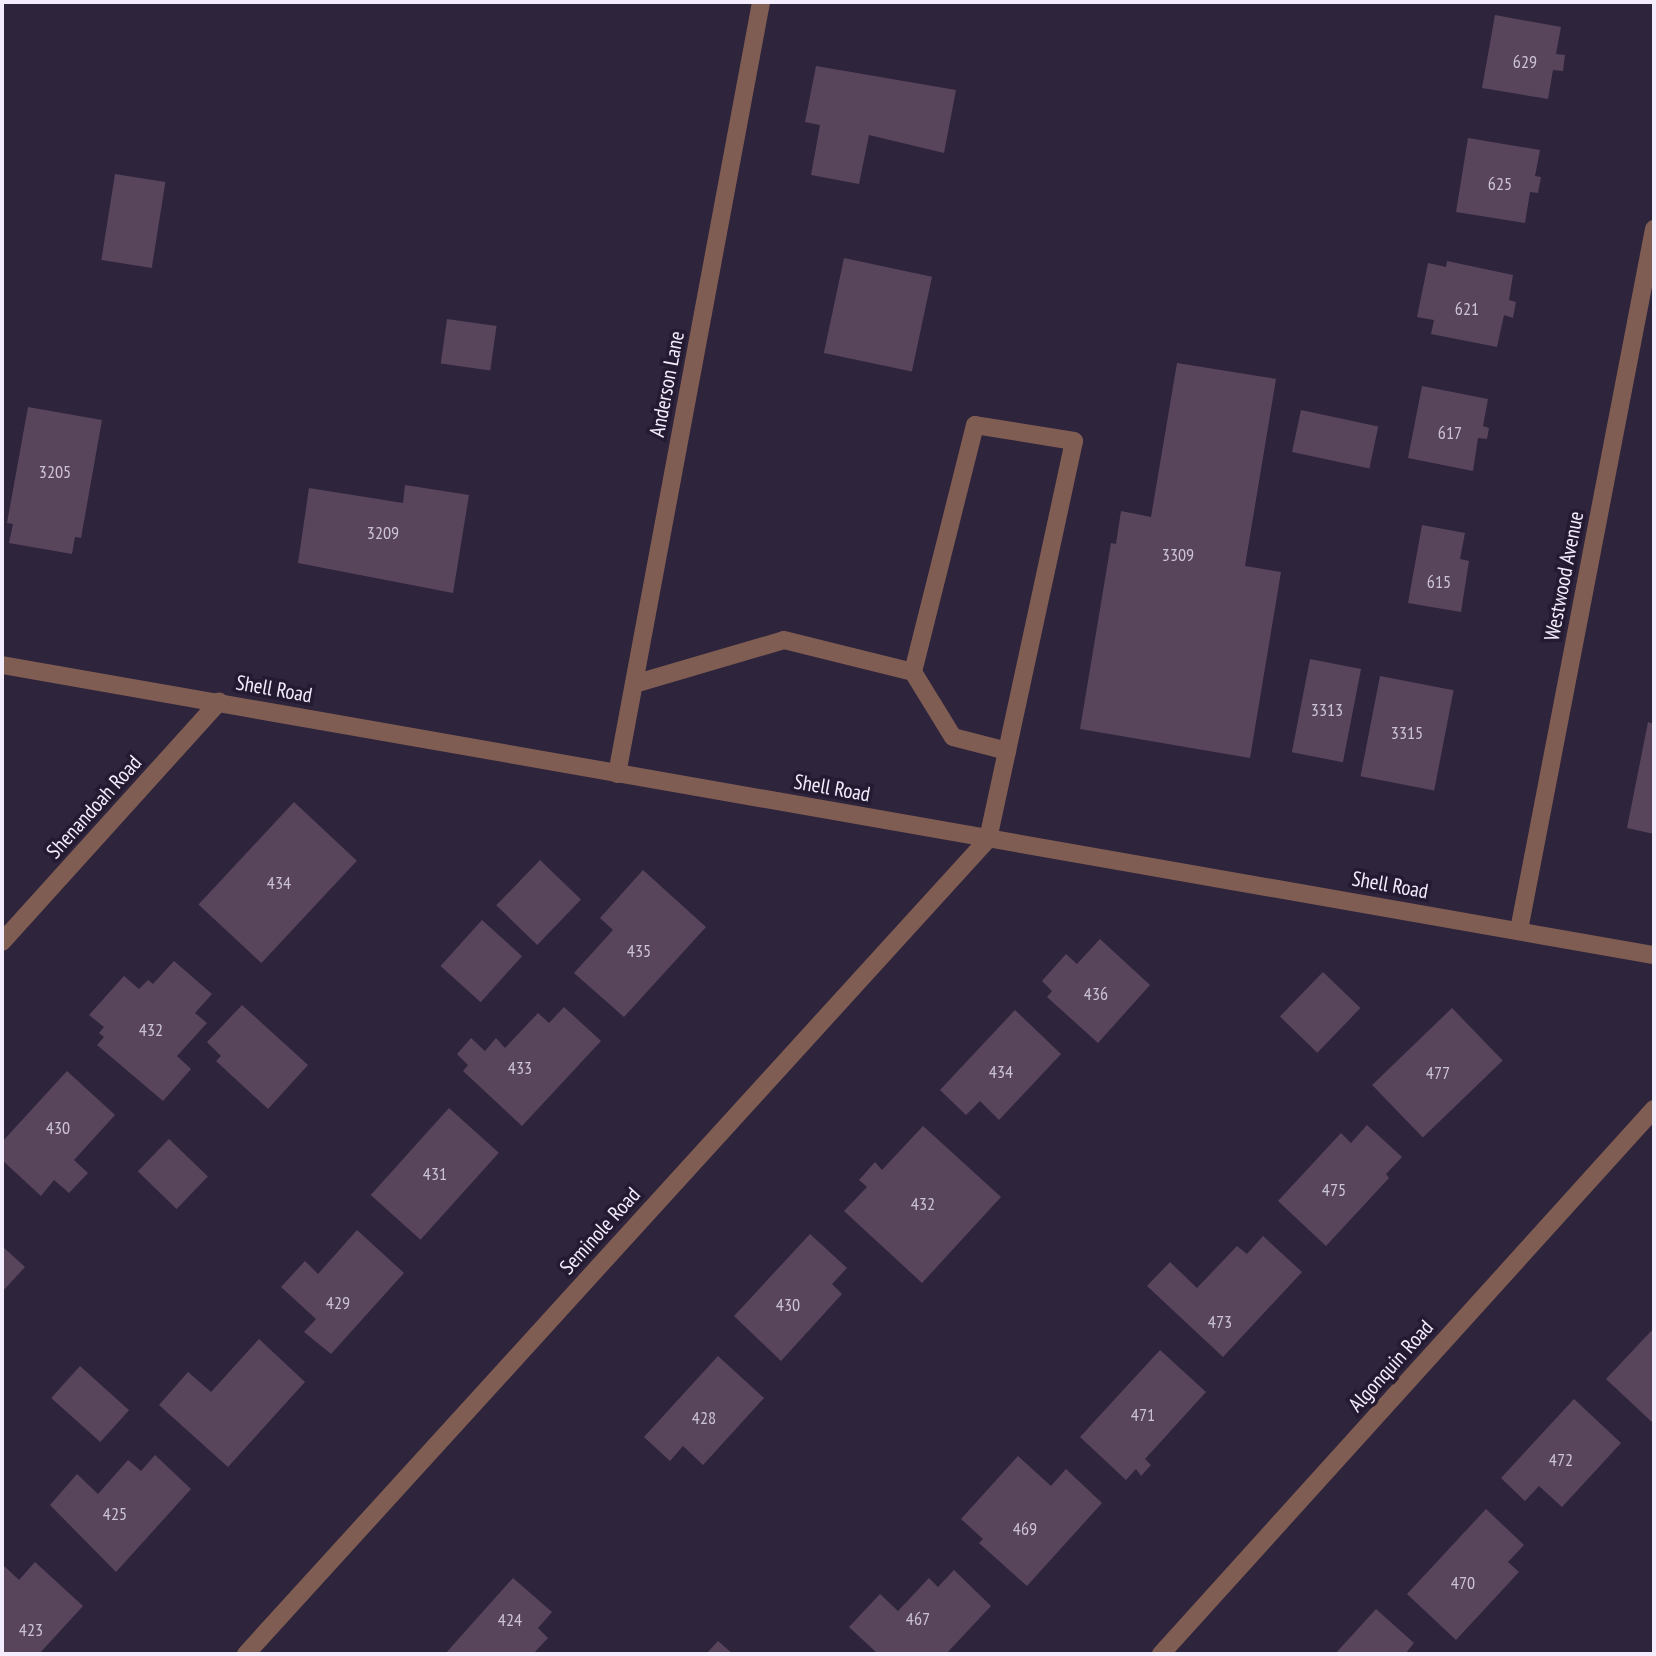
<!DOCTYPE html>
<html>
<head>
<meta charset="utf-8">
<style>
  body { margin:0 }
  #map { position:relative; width:1656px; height:1656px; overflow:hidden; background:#2e243c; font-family:"PT Sans Narrow",sans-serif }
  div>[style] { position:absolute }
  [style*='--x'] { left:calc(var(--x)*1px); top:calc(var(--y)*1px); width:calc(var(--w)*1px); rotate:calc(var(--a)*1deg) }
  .building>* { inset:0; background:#58455c; transform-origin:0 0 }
  .minor>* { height:18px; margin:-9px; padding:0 9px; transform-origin:9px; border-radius:9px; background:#805d53 }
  span { translate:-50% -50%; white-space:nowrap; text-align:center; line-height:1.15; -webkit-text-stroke:7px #241a31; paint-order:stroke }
  .number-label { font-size:18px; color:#ccc3d5 }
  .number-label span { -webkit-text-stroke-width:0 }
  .street-label { font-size:21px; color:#f3edfd }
  .frame { position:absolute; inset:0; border:4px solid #f3edfd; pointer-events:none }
</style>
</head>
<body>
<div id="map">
  <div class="building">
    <i style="clip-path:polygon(1495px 15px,1561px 27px,1556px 54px,1565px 55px,1563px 71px,1553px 70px,1548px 99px,1482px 88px)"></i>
    <i style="clip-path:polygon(816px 66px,956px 90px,944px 153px,869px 135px,859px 184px,811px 175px,820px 125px,805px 122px)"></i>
    <i style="clip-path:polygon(1468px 138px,1540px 150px,1535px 176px,1541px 177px,1538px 193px,1530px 192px,1525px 223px,1456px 212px)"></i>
    <i style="left:115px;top:174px;width:51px;height:87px;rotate:9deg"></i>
    <i style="left:844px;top:258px;width:90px;height:97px;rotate:12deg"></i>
    <i style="clip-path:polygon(1447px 261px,1513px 275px,1509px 300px,1516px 302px,1513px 318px,1504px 315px,1497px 347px,1431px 334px,1434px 320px,1417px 317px,1428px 263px,1446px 267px)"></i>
    <i style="left:447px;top:319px;width:50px;height:45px;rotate:8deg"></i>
    <i style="clip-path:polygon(1177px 363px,1276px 379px,1245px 566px,1281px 572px,1250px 758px,1080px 729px,1111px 543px,1116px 544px,1121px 511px,1151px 517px)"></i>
    <i style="clip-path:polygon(1422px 386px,1488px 399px,1483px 426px,1489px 428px,1487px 439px,1478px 438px,1473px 471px,1408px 458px)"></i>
    <i style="clip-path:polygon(28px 407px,102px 420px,81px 538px,75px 537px,72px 554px,9px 543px,13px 524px,7px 523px)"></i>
    <i style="left:1301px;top:410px;width:79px;height:43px;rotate:12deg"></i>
    <i style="clip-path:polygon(405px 485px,469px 495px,453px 593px,298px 563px,309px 488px,403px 503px)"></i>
    <i style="clip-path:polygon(1422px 525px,1465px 533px,1460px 559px,1469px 561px,1461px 612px,1408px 603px)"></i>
    <i style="left:1310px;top:659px;width:52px;height:95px;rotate:11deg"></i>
    <i style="left:1380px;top:676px;width:75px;height:102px;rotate:11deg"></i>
    <i style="clip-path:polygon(1648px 722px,1654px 724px,1654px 834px,1627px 828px)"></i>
    <i style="left:294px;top:802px;width:86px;height:140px;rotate:43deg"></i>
    <i style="left:540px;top:860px;width:57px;height:63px;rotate:44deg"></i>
    <i style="clip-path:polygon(643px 870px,706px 927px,624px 1017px,574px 973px,613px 930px,600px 918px)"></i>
    <i style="left:482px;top:920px;width:54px;height:62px;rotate:42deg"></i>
    <i style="clip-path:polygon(1100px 939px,1150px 985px,1098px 1043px,1047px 997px,1052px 991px,1042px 981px,1066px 954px,1077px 964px)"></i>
    <i style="clip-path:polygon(174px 961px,212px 994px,195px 1013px,207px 1023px,177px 1056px,191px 1069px,163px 1101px,97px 1045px,104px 1037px,99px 1033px,104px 1027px,89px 1015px,124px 976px,139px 989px,148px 980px,153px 984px)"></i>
    <i style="left:1323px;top:972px;width:52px;height:62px;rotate:44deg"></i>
    <i style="clip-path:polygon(242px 1005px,308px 1065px,268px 1109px,216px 1061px,221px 1056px,207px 1042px)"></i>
    <i style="clip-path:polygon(564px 1007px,601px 1041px,522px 1126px,463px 1071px,468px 1065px,457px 1054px,471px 1038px,485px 1051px,496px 1038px,505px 1048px,538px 1013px,549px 1023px)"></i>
    <i style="left:1452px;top:1008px;width:73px;height:111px;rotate:46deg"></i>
    <i style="clip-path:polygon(1015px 1010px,1061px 1054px,999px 1120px,980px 1101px,966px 1115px,940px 1090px)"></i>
    <i style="clip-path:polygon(67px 1071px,115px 1115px,74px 1160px,88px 1173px,69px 1193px,54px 1180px,41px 1196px,2px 1160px,2px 1142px)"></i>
    <i style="left:449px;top:1108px;width:67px;height:117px;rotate:42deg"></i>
    <i style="clip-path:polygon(1367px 1125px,1402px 1157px,1386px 1174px,1389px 1178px,1326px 1246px,1278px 1201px,1341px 1133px,1351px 1143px)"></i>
    <i style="clip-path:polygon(923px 1126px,1001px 1197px,922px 1283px,844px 1211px,867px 1187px,859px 1180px,875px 1162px,882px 1170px)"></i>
    <i style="left:169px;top:1139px;width:54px;height:45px;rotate:44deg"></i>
    <i style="clip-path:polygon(357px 1230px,404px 1273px,331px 1354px,304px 1332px,316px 1319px,281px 1287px,305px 1261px,318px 1274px)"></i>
    <i style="clip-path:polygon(810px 1234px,847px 1268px,832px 1284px,842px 1294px,781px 1361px,734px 1316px)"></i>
    <i style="clip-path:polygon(1263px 1236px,1302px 1272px,1223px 1357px,1147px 1286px,1170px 1262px,1197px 1288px,1237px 1246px,1247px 1254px)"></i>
    <i style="clip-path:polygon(2px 1246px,25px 1267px,2px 1292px)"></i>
    <i style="clip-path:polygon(1654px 1328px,1654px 1424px,1606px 1379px)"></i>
    <i style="clip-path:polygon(259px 1339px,305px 1382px,228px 1467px,159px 1405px,188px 1372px,211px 1392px)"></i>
    <i style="clip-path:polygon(1160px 1350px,1206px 1392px,1145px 1459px,1151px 1465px,1141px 1476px,1136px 1469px,1126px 1480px,1080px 1437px)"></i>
    <i style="clip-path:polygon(718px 1356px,764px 1398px,703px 1465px,683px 1446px,670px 1461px,644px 1437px)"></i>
    <i style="left:80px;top:1366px;width:66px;height:43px;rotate:42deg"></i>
    <i style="clip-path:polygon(1574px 1399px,1621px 1443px,1562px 1507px,1539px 1486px,1525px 1501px,1501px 1478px)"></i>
    <i style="clip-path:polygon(155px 1455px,191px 1489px,116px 1572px,50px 1505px,77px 1474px,98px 1494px,128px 1460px,141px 1471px)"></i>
    <i style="clip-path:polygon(1018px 1456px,1051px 1486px,1066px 1469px,1102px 1503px,1027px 1586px,979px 1543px,983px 1539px,961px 1519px)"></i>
    <i style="clip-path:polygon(1486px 1509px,1524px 1545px,1508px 1562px,1519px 1572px,1456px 1640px,1407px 1594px)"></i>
    <i style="clip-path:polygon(35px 1562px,83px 1606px,39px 1654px,2px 1654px,2px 1564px,19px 1580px)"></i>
    <i style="clip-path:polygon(954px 1570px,991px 1606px,946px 1654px,878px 1654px,849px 1627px,880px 1594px,898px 1611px,929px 1578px,938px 1587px)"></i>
    <i style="clip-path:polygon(513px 1578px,552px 1612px,538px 1628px,548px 1638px,533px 1654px,445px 1654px)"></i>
    <i style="clip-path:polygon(1376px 1609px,1414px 1643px,1405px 1654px,1335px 1654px)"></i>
    <i style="clip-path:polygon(718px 1641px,733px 1654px,706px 1654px)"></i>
  </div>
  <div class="minor">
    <i style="--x:2;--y:665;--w:1677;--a:9.96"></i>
    <i style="--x:634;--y:684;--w:156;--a:-16.3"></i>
    <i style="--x:784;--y:640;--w:133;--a:13.9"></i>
    <i style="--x:617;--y:774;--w:785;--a:-79.43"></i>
    <i style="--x:1519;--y:930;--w:714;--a:-79.1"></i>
    <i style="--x:2;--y:942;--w:324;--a:-47.9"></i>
    <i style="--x:246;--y:1654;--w:1102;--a:-47.68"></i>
    <i style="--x:988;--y:839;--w:90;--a:-77.8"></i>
    <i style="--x:1007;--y:751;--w:317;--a:-77.8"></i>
    <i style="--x:1074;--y:441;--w:100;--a:-170.8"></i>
    <i style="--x:975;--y:425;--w:255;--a:104.1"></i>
    <i style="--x:913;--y:672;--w:76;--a:58.4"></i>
    <i style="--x:953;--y:737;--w:56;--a:14.5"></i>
    <i style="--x:1161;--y:1654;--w:735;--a:-47.87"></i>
  </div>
  <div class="number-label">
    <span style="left:1525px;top:62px">629</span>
    <span style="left:1500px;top:184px">625</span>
    <span style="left:1467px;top:309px">621</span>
    <span style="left:1450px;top:433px">617</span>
    <span style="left:55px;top:472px">3205</span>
    <span style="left:383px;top:533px">3209</span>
    <span style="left:1178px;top:555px">3309</span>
    <span style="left:1439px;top:582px">615</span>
    <span style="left:1327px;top:710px">3313</span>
    <span style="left:1407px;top:733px">3315</span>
    <span style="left:279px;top:883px">434</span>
    <span style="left:639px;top:951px">435</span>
    <span style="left:1096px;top:994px">436</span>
    <span style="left:151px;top:1030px">432</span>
    <span style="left:520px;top:1068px">433</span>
    <span style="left:1001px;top:1072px">434</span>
    <span style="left:1438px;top:1073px">477</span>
    <span style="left:58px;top:1128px">430</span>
    <span style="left:435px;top:1174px">431</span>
    <span style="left:1334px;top:1190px">475</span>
    <span style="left:923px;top:1204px">432</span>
    <span style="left:338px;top:1303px">429</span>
    <span style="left:788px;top:1305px">430</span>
    <span style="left:1220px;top:1322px">473</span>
    <span style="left:1143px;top:1415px">471</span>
    <span style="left:704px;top:1418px">428</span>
    <span style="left:1561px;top:1460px">472</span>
    <span style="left:115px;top:1514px">425</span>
    <span style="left:1025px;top:1529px">469</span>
    <span style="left:1463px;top:1583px">470</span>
    <span style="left:918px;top:1619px">467</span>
    <span style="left:510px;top:1620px">424</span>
    <span style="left:31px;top:1630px">423</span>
  </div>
  <div class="street-label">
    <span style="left:667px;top:384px;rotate:-79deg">Anderson Lane</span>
    <span style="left:1564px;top:576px;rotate:-79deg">Westwood Avenue</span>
    <span style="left:274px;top:689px;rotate:10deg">Shell Road</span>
    <span style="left:832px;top:788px;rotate:10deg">Shell Road</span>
    <span style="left:94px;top:807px;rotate:-48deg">Shenandoah Road</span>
    <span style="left:1390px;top:885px;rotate:10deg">Shell Road</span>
    <span style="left:600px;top:1231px;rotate:-48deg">Seminole Road</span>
    <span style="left:1391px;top:1366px;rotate:-48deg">Algonquin Road</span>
  </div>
  <div class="frame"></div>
</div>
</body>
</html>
